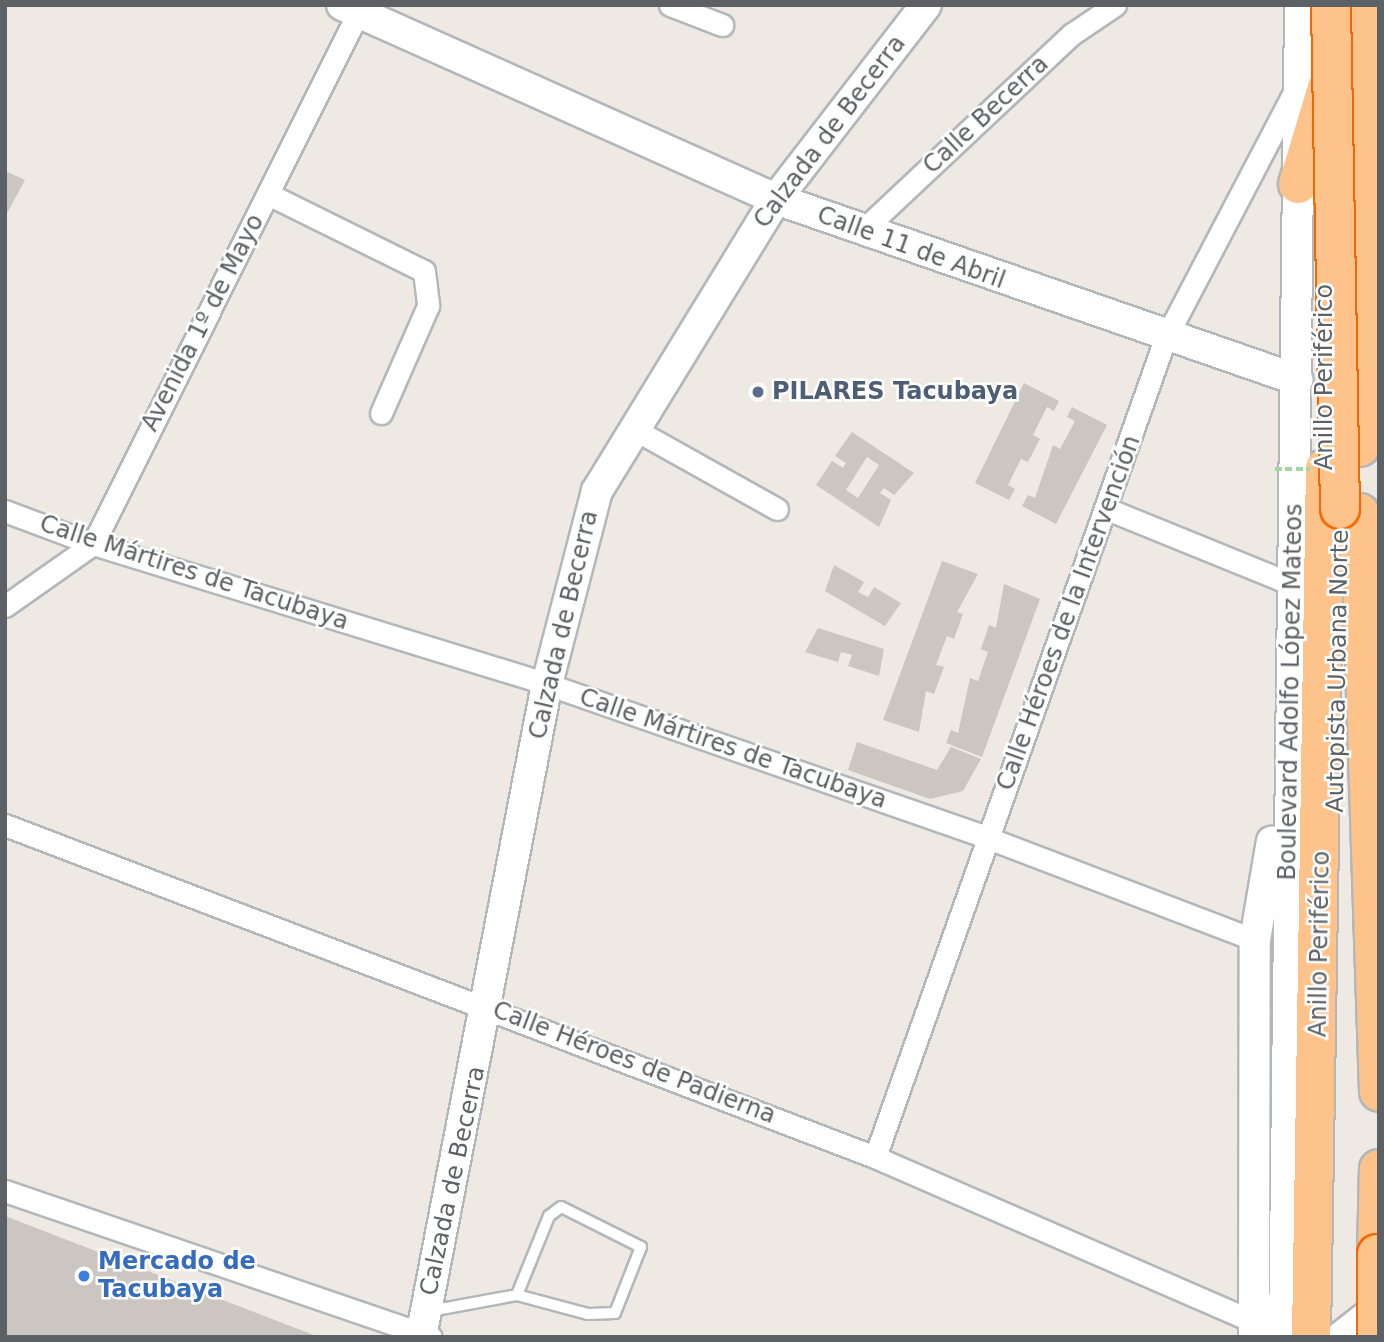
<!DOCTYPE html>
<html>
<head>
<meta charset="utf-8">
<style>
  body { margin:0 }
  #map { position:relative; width:1384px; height:1342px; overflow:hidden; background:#eee9e3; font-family:"DejaVu Sans",sans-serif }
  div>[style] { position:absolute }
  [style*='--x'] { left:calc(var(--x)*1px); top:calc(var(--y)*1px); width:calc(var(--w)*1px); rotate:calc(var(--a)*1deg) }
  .building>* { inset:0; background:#cbc6c2 }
  .roads { filter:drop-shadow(2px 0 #b3b7ba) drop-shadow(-2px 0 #b3b7ba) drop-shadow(0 2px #b3b7ba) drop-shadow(0 -2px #b3b7ba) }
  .lane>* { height:10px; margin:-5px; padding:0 5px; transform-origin:5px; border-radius:5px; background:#fff }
  .street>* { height:21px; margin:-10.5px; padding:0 10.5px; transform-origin:10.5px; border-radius:10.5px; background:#fff }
  .secondary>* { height:30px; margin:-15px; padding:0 15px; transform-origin:15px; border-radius:15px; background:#fff }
  .highway>* { height:38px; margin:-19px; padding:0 19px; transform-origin:19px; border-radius:19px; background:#fdc38a }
  .path-bridge>* { height:4.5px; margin-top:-2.25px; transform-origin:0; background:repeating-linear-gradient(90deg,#a2d8a2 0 7px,transparent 0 10.5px) }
  .bridges { filter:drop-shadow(2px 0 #f16900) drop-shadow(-2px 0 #f16900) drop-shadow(0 2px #f16900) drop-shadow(0 -2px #f16900) }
  .highway-bridge>* { height:38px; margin:-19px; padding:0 19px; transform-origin:19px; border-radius:19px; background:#fdc38a }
  .dots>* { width:19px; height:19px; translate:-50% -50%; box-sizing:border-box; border:4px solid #fff; border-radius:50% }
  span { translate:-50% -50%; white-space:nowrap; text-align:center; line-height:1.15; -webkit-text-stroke:5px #fff; paint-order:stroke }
  .street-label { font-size:24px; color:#5b6164 }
  .service-label { font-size:24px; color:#4e5e75; font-weight:700 }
  .left { translate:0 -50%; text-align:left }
  .shop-label { font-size:24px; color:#366cbe; font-weight:700 }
  .frame { position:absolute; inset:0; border:7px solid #5b6164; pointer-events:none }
</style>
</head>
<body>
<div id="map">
  <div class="building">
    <i style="clip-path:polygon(5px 171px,25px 180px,5px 217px)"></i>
    <i style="clip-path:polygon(1024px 383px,1059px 401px,1054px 411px,1047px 407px,1033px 435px,1040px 439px,1028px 462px,1021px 459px,1008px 485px,1015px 489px,1009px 500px,975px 483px)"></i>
    <i style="clip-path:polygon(1072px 407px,1107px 425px,1056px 524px,1022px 506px,1028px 495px,1035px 498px,1053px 445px,1060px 449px,1075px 421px,1067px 417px)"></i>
    <i style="clip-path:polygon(evenodd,852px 432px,914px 473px,894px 495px,884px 488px,880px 493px,891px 500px,879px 527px,816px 485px,832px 461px,843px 468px,846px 463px,835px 456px,852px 432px,867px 457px,879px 465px,858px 498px,846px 490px,867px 457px)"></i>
    <i style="clip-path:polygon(942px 561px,978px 574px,957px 612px,963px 614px,954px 639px,947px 636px,936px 665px,944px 667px,934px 694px,926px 691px,919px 732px,883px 720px)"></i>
    <i style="clip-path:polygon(834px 565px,864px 582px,858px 592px,868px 597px,874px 587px,901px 603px,885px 626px,825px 591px)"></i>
    <i style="clip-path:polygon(1004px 584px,1040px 599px,982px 757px,946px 743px,951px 730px,958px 733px,970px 678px,978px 681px,988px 652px,981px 649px,989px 625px,996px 628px)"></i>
    <i style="clip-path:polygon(818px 628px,884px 649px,879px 676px,848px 666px,852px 655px,841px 652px,838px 662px,805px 652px)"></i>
    <i style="clip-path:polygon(857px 742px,937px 770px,951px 747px,981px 759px,963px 791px,930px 799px,848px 770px)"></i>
    <i style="clip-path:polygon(5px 1216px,319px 1337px,5px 1337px)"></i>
  </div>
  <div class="roads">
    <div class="lane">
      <i style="--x:430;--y:1311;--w:88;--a:-10.4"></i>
      <i style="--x:517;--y:1295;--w:73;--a:15"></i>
      <i style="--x:588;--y:1314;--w:27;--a:-2"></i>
      <i style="--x:615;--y:1313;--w:71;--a:-68.5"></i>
      <i style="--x:641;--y:1247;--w:89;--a:-153.4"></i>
      <i style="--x:561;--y:1207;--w:15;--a:143"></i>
      <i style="--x:549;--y:1216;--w:85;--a:112.1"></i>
    </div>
    <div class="street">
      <i style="--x:670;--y:5;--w:56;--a:21"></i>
      <i style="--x:268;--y:194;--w:174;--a:26.3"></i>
      <i style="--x:424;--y:271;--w:35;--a:83"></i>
      <i style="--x:428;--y:306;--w:117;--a:113.7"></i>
      <i style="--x:862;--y:231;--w:288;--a:-43.2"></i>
      <i style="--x:1072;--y:34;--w:52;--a:-34"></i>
      <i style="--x:632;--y:428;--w:166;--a:29.2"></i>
      <i style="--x:1107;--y:509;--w:202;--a:22.1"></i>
      <i style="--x:5;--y:511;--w:94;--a:20.6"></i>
      <i style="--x:93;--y:544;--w:475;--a:17.1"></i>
      <i style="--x:547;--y:684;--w:467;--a:19.2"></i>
      <i style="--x:988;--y:838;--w:286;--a:20.9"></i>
      <i style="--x:5;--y:606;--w:108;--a:-35.2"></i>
      <i style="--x:93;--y:544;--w:602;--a:-63.48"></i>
      <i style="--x:5;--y:825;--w:931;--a:20.89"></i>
      <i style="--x:875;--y:1157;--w:413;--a:23.5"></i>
      <i style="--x:875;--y:1157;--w:868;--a:-70.48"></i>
      <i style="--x:1165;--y:339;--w:284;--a:-62.4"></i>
      <i style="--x:5;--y:1191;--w:450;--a:18.9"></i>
    </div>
    <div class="secondary">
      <i style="--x:342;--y:5;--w:475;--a:24.1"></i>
      <i style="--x:776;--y:199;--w:552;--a:19.12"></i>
      <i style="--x:421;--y:1337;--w:665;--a:-79.08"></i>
      <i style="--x:547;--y:684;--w:199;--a:-75.5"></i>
      <i style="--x:597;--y:491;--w:342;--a:-58.5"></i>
      <i style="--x:776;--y:199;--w:245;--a:-52.3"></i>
      <i style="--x:1254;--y:1337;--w:397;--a:-89.9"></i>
      <i style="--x:1255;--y:940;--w:100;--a:-80.3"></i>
      <i style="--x:1284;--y:1337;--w:1332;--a:-89.31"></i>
      <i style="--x:1341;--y:1337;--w:48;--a:-38.3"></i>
    </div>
    <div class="highway">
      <i style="--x:1298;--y:184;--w:100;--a:-73.2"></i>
      <i style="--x:1360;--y:447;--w:442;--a:-89.6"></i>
      <i style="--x:1360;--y:513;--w:579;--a:88.12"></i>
      <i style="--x:1377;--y:1254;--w:85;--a:-88.7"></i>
      <i style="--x:1311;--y:1337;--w:869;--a:-89.08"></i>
    </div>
  </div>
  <div class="path-bridge">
    <i style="--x:1275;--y:469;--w:35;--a:0"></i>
  </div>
  <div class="bridges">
    <div class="highway-bridge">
      <i style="--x:1331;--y:5;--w:504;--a:88.98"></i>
      <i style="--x:1377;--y:1337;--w:83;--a:-90"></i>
    </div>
  </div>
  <div class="dots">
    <i style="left:758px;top:392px;background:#5c6f8a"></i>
    <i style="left:84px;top:1276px;background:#3f7fe0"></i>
  </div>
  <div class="street-label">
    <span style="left:986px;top:115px;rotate:-43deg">Calle Becerra</span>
    <span style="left:830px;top:132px;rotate:-53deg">Calzada de Becerra</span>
    <span style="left:911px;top:248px;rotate:20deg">Calle 11 de Abril</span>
    <span style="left:203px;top:323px;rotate:-63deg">Avenida 1º de Mayo</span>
    <span style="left:1325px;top:377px;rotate:-90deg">Anillo Periférico</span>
    <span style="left:194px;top:573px;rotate:18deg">Calle Mártires de Tacubaya</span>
    <span style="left:1069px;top:613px;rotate:-70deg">Calle Héroes de la Intervención</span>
    <span style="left:564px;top:625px;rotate:-77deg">Calzada de Becerra</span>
    <span style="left:1338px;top:671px;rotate:-89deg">Autopista Urbana Norte</span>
    <span style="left:1291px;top:692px;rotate:-89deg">Boulevard Adolfo López Mateos</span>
    <span style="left:733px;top:749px;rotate:19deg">Calle Mártires de Tacubaya</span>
    <span style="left:1320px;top:944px;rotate:-89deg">Anillo Periférico</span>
    <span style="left:634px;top:1063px;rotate:21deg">Calle Héroes de Padierna</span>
    <span style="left:453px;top:1181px;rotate:-78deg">Calzada de Becerra</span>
  </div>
  <div class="service-label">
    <span class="left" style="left:772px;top:392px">PILARES Tacubaya</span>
  </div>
  <div class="shop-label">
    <span class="left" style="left:98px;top:1276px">Mercado de<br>Tacubaya</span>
  </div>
  <div class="frame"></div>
</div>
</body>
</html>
